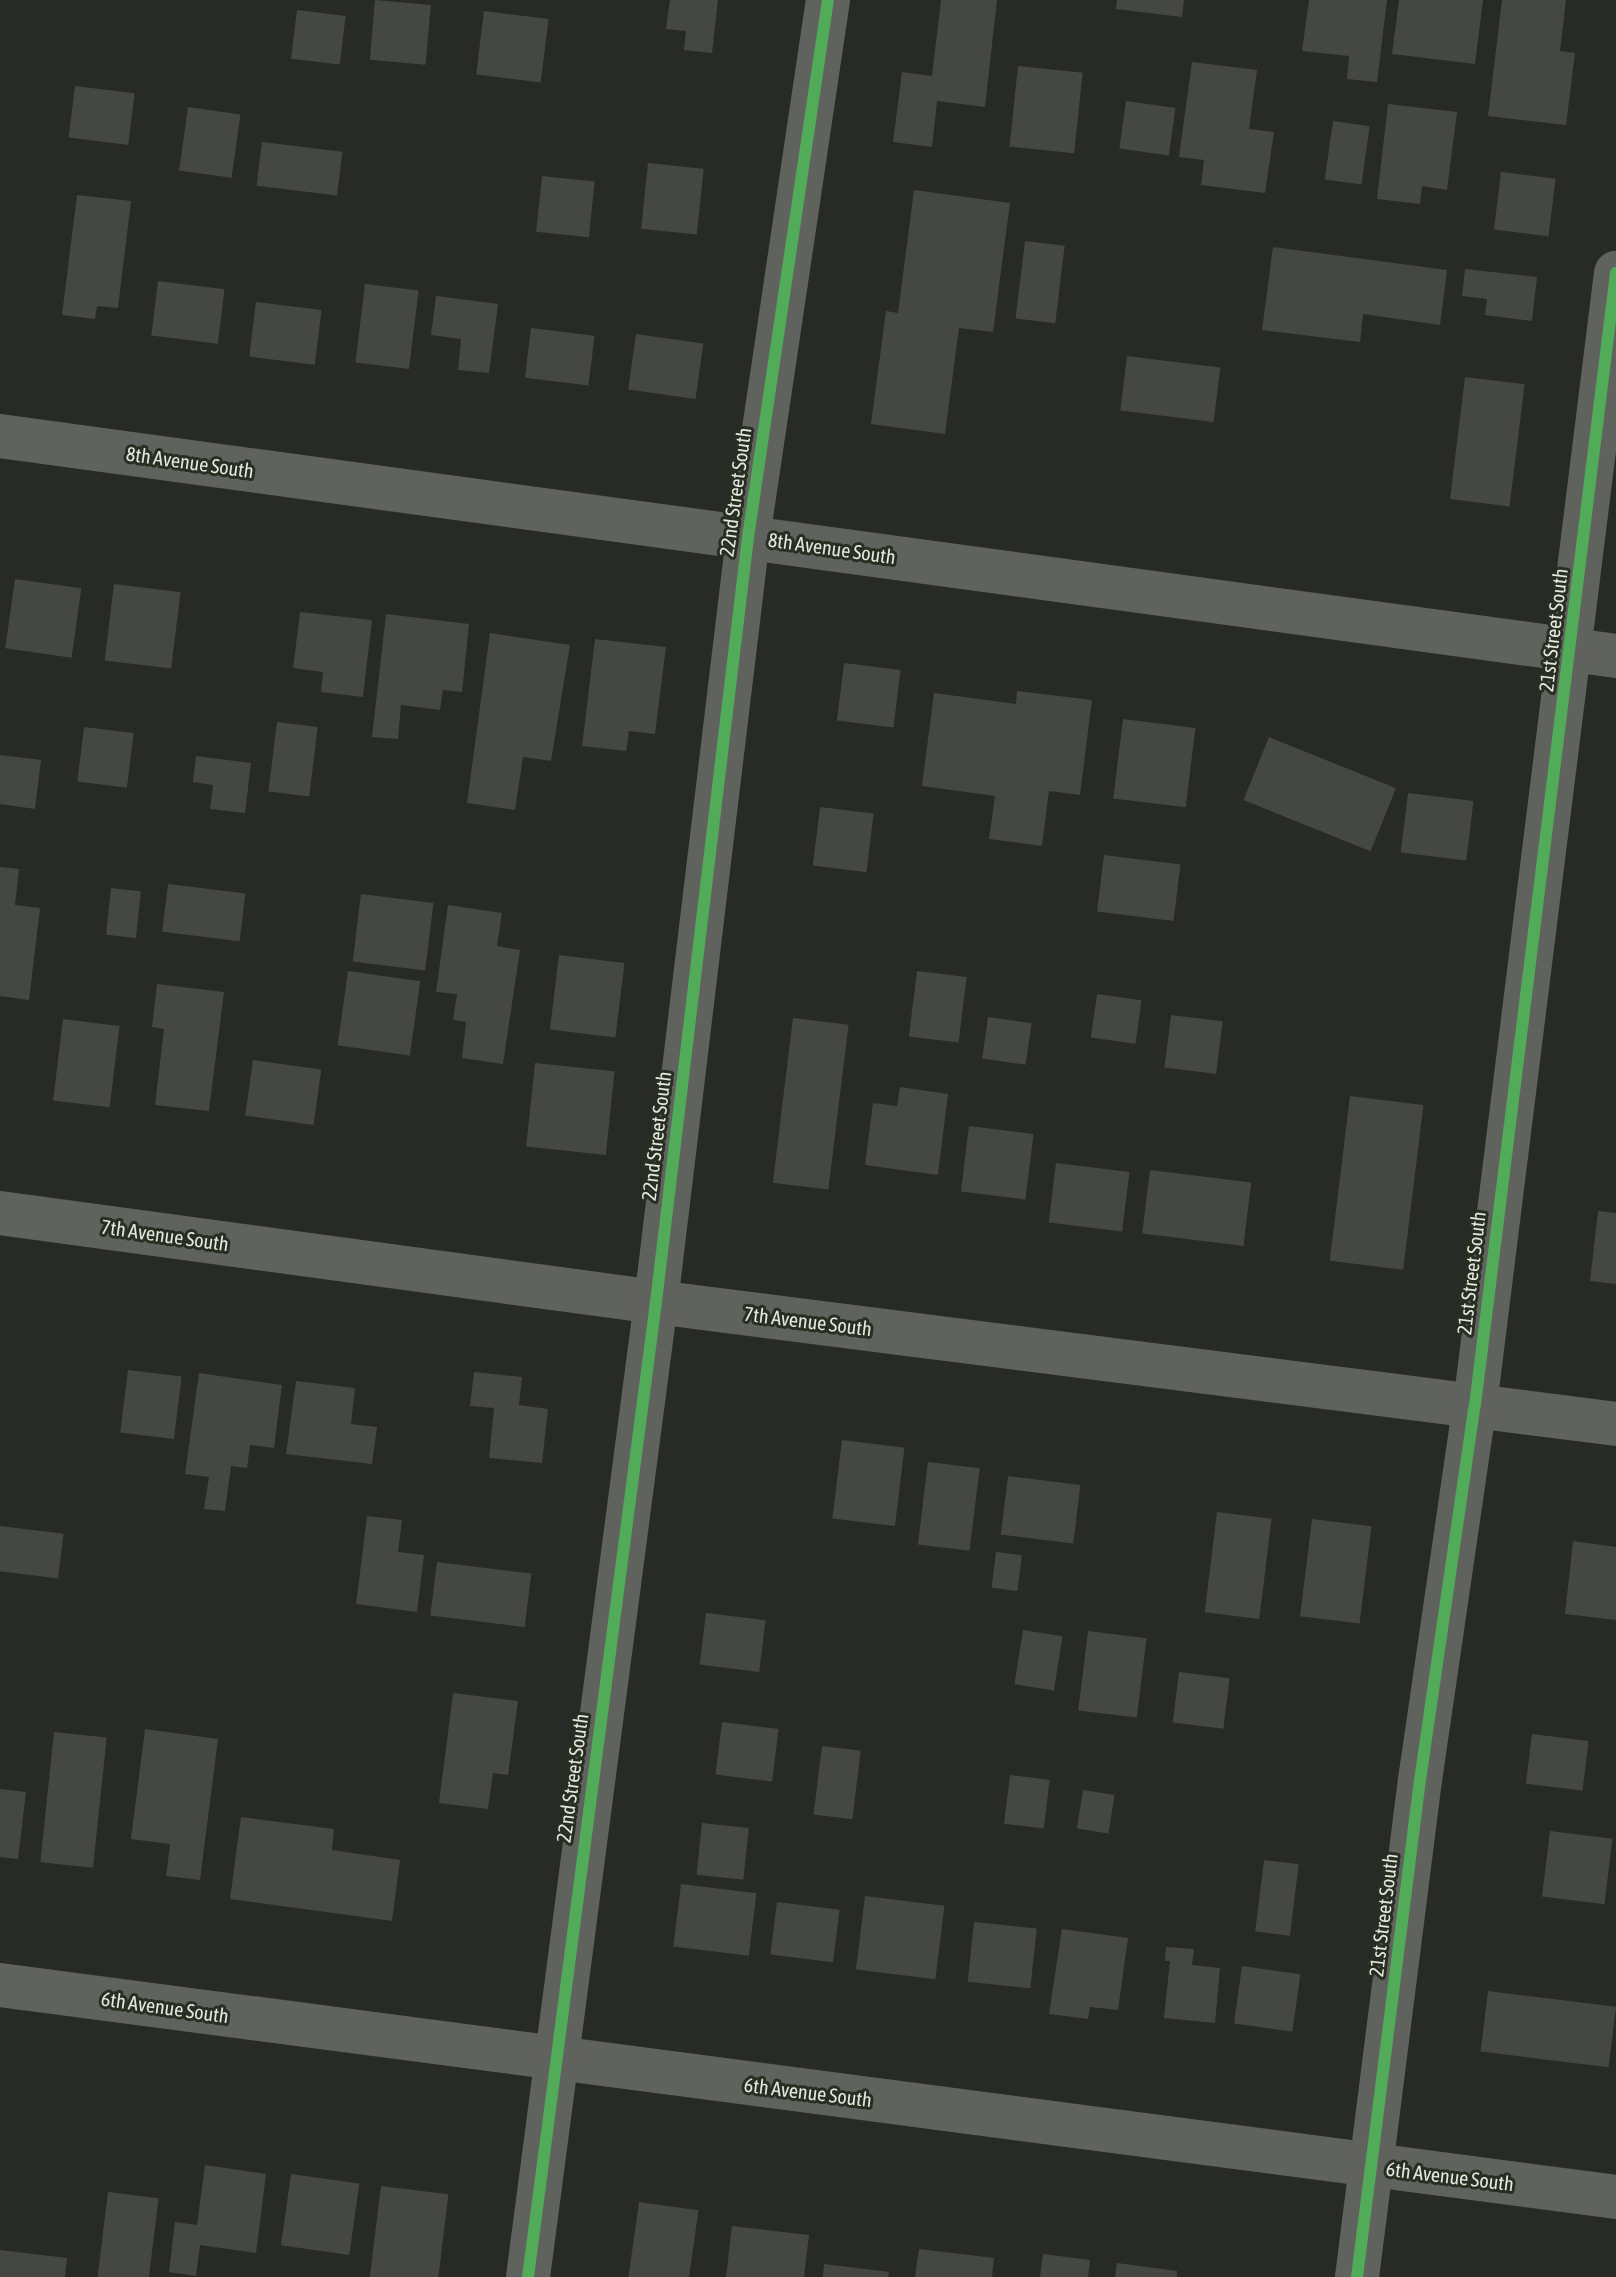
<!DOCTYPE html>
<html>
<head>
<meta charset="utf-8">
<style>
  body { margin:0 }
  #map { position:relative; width:1616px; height:2277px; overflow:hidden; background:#282b25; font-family:"Asap Condensed",sans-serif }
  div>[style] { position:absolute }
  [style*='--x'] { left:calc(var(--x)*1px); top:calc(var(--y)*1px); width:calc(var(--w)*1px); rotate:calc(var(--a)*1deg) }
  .building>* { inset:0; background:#454742; transform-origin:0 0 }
  .minor>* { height:44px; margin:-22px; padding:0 22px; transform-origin:22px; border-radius:22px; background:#60625e }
  .cycleway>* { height:12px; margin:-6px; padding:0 6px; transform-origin:6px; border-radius:6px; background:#51ab58 }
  span { translate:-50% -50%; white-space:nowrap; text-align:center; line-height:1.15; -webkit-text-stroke:6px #292e22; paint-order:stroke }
  .street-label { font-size:20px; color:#e4e7df }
</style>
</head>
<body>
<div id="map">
  <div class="building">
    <i style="left:375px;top:0;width:56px;height:60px;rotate:5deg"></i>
    <i style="clip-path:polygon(670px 0,718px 0,712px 53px,684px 50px,686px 31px,666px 29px)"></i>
    <i style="clip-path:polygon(941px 0,997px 0,985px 107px,937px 101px,932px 147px,893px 142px,902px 72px,932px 76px)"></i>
    <i style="clip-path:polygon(1117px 0,1184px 0,1182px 17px,1116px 9px)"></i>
    <i style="clip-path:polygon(1309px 0,1387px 0,1377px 82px,1347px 79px,1349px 56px,1302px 51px)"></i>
    <i style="clip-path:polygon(1399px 0,1483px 0,1475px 64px,1392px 54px)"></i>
    <i style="clip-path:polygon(1502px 0,1566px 0,1560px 51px,1575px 53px,1566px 125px,1488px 116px)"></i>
    <i style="left:297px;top:10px;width:49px;height:49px;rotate:7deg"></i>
    <i style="left:484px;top:11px;width:65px;height:64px;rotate:7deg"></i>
    <i style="clip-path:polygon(1192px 62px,1257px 70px,1249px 129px,1274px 132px,1265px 193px,1201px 185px,1204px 160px,1179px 157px)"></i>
    <i style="left:1018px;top:66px;width:65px;height:81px;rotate:6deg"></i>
    <i style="left:75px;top:86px;width:60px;height:52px;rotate:7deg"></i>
    <i style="left:1126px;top:101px;width:50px;height:48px;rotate:8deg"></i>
    <i style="clip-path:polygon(1388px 104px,1457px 112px,1447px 190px,1422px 186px,1420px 204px,1377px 199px)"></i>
    <i style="left:188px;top:107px;width:53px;height:64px;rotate:8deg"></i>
    <i style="left:1333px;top:121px;width:37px;height:59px;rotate:8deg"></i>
    <i style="left:262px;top:142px;width:81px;height:44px;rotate:7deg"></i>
    <i style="left:648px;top:163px;width:56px;height:66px;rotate:6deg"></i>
    <i style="left:1501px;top:172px;width:55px;height:58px;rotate:7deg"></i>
    <i style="left:542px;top:176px;width:53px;height:56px;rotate:6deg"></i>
    <i style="clip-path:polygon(914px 190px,1010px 203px,993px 332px,959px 328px,945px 434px,871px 424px,886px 311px,898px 313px)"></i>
    <i style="clip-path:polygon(77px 195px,131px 201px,118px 308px,97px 306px,95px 319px,62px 315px)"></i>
    <i style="left:1025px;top:241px;width:40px;height:78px;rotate:7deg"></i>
    <i style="clip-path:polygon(1273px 247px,1447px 270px,1440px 325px,1363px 314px,1360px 342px,1262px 330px)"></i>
    <i style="clip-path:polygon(1465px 269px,1537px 277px,1532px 321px,1485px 315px,1487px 299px,1462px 296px)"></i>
    <i style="left:158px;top:281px;width:67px;height:55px;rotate:7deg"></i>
    <i style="left:365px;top:284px;width:54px;height:79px;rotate:7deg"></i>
    <i style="clip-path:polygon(436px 296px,498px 304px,489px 373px,458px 370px,461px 339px,431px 335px)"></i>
    <i style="left:256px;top:302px;width:66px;height:55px;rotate:7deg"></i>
    <i style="left:531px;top:328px;width:64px;height:50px;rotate:7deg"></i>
    <i style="left:636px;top:334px;width:68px;height:56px;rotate:8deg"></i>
    <i style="left:1127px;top:356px;width:94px;height:55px;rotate:7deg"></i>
    <i style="left:1465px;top:377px;width:60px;height:123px;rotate:7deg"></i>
    <i style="left:15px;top:579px;width:67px;height:70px;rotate:8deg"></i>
    <i style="left:114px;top:584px;width:67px;height:77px;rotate:7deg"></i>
    <i style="clip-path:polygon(300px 612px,372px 620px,363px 697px,321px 692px,323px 672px,293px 668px)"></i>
    <i style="clip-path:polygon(386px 614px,469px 624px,462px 692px,443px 690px,440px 710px,401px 705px,398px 739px,372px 737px)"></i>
    <i style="clip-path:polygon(490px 633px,570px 645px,551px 761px,523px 757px,515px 810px,467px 803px)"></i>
    <i style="clip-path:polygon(595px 639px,666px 647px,655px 734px,629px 731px,626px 751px,582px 746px)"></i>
    <i style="left:844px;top:663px;width:57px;height:58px;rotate:7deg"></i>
    <i style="clip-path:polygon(1017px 691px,1092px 700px,1080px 795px,1049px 791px,1042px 846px,989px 839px,995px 796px,922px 786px,934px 693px,1016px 704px)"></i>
    <i style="left:1123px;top:719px;width:73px;height:80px;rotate:7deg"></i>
    <i style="left:277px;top:722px;width:41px;height:70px;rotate:7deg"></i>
    <i style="left:84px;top:727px;width:50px;height:55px;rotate:7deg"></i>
    <i style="left:1269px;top:737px;width:137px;height:68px;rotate:22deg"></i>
    <i style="clip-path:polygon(0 755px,41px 760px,35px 809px,0 804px)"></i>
    <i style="clip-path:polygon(196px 756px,251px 763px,245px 813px,210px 809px,213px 785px,193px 782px)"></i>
    <i style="left:1408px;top:793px;width:66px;height:60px;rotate:7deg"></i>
    <i style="left:820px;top:807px;width:54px;height:59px;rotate:7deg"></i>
    <i style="left:1104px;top:855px;width:77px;height:57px;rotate:7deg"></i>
    <i style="clip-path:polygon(0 867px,19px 869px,15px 905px,40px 908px,29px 1000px,0 996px)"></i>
    <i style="left:168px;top:884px;width:78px;height:48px;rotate:7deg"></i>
    <i style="left:111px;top:888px;width:30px;height:47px;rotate:6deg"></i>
    <i style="left:361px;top:894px;width:73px;height:68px;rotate:7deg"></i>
    <i style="clip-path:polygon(448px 905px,502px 913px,497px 946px,520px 950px,503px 1064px,462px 1058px,466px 1022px,453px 1020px,457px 994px,436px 992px)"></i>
    <i style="left:559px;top:955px;width:66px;height:75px;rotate:7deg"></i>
    <i style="left:348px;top:971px;width:73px;height:75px;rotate:8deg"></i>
    <i style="left:917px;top:971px;width:50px;height:66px;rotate:7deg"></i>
    <i style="clip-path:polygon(157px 984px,224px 992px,209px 1111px,155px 1105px,164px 1029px,152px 1027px)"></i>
    <i style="left:1097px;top:994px;width:45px;height:44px;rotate:8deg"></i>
    <i style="left:1171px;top:1015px;width:52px;height:53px;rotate:7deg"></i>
    <i style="left:988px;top:1017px;width:44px;height:42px;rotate:8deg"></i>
    <i style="left:793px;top:1018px;width:56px;height:166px;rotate:7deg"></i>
    <i style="left:63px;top:1019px;width:57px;height:82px;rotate:7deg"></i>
    <i style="left:253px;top:1060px;width:69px;height:56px;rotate:8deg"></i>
    <i style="left:535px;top:1063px;width:80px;height:84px;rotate:6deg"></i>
    <i style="clip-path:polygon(900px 1087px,948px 1094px,938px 1175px,865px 1165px,873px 1103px,897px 1106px)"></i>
    <i style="left:1350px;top:1096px;width:74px;height:166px;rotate:7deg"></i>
    <i style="left:969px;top:1126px;width:65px;height:66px;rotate:7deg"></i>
    <i style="left:1056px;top:1163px;width:74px;height:60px;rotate:7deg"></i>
    <i style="left:1150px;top:1170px;width:102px;height:64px;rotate:7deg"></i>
    <i style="clip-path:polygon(1598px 1211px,1616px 1213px,1616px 1284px,1590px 1281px)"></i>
    <i style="left:128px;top:1370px;width:54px;height:63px;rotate:7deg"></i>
    <i style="clip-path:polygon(474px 1372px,522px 1377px,519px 1405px,548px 1409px,542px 1463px,489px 1458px,494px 1408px,470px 1406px)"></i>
    <i style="clip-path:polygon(199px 1373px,282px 1385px,274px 1448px,250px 1445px,247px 1468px,231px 1466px,225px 1511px,204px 1509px,209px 1477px,185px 1474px)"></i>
    <i style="clip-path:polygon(296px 1381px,355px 1388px,351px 1424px,377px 1427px,372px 1464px,286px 1454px)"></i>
    <i style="left:842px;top:1440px;width:63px;height:79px;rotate:7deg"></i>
    <i style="left:928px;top:1462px;width:52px;height:83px;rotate:7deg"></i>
    <i style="left:1008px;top:1476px;width:73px;height:59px;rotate:7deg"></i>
    <i style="left:1217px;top:1512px;width:55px;height:101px;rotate:7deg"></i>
    <i style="clip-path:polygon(367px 1516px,402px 1520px,398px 1552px,424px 1555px,417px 1612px,356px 1604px)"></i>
    <i style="left:1312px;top:1519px;width:60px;height:98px;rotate:7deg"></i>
    <i style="left:0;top:1526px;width:64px;height:45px;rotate:7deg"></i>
    <i style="clip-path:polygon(1573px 1541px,1616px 1547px,1616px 1620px,1565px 1614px)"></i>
    <i style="left:996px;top:1552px;width:26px;height:36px;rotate:7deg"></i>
    <i style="left:437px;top:1562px;width:95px;height:54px;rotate:7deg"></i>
    <i style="left:706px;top:1613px;width:60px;height:52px;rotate:7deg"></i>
    <i style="left:1023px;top:1630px;width:40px;height:55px;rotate:9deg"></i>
    <i style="left:1088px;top:1631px;width:59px;height:80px;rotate:7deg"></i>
    <i style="left:1179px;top:1672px;width:51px;height:51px;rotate:7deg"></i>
    <i style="clip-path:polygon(453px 1693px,518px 1701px,508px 1775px,493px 1773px,488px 1809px,439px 1803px)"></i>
    <i style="left:722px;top:1722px;width:57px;height:53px;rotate:7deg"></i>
    <i style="clip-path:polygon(145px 1729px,218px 1739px,200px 1880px,166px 1876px,170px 1844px,131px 1839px)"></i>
    <i style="left:54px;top:1732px;width:53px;height:131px;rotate:6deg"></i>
    <i style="left:1532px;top:1734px;width:57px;height:50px;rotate:7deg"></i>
    <i style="left:822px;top:1746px;width:39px;height:69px;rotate:7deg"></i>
    <i style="left:1010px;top:1775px;width:40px;height:49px;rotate:7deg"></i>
    <i style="clip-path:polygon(0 1789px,26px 1792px,18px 1859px,0 1857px)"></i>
    <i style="left:1083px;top:1790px;width:32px;height:39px;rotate:9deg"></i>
    <i style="clip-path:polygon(241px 1817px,334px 1829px,332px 1850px,400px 1860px,392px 1921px,230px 1899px)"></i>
    <i style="left:702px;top:1823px;width:47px;height:52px;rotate:6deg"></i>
    <i style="left:1550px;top:1831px;width:63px;height:66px;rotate:7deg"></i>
    <i style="left:1264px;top:1860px;width:35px;height:72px;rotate:7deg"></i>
    <i style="left:681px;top:1884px;width:76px;height:63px;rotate:7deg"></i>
    <i style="left:865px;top:1896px;width:80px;height:74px;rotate:7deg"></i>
    <i style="left:777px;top:1902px;width:63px;height:53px;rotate:7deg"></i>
    <i style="left:974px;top:1922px;width:63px;height:60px;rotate:6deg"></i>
    <i style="clip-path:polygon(1062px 1929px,1128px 1938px,1118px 2010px,1090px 2007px,1088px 2019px,1049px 2014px)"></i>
    <i style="clip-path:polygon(1166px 1947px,1194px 1949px,1192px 1965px,1220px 1968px,1215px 2023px,1164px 2018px,1170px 1961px,1165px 1961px)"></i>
    <i style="left:1242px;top:1966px;width:59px;height:58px;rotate:8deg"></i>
    <i style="left:1488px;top:1991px;width:129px;height:61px;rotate:7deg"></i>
    <i style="clip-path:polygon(205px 2165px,266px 2174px,256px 2253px,200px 2245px,196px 2276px,169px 2272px,175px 2222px,197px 2225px)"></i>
    <i style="left:291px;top:2174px;width:69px;height:72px;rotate:8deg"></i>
    <i style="left:381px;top:2186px;width:68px;height:92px;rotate:7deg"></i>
    <i style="left:108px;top:2192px;width:51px;height:86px;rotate:7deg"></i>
    <i style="left:639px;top:2202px;width:60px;height:76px;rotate:8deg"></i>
    <i style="clip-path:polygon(732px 2226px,809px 2235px,804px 2277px,726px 2277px)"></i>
    <i style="clip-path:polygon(919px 2249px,994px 2258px,992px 2277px,915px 2277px)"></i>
    <i style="clip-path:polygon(0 2250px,67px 2258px,65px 2277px,0 2277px)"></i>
    <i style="clip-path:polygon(1043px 2254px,1090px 2260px,1088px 2277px,1040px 2277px)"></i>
    <i style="clip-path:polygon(1117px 2263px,1177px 2271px,1177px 2277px,1115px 2277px)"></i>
    <i style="clip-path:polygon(824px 2264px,889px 2272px,888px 2277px,823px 2277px)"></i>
  </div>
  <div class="minor">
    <i style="--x:0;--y:436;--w:1631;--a:7.75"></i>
    <i style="--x:0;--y:1213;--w:662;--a:7.73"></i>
    <i style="--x:656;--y:1302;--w:968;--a:7.24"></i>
    <i style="--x:0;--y:1985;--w:1630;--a:7.47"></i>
    <i style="--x:528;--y:2277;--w:983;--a:-82.52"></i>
    <i style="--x:656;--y:1302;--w:771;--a:-83.14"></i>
    <i style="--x:748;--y:537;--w:543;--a:-81.53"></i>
    <i style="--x:1357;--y:2277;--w:501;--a:-82.78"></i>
    <i style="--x:1420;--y:1780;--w:379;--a:-81.7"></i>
    <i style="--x:1475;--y:1405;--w:1141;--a:-82.9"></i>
  </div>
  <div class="cycleway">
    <i style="--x:528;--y:2277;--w:983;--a:-82.52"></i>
    <i style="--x:656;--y:1302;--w:771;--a:-83.14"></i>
    <i style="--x:748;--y:537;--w:543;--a:-81.53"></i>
    <i style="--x:1357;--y:2277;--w:501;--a:-82.78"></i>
    <i style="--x:1420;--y:1780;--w:379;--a:-81.7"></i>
    <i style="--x:1475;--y:1405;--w:1141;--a:-82.9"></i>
  </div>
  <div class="street-label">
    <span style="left:190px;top:462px;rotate:8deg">8th Avenue South</span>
    <span style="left:735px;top:492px;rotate:-82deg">22nd Street South</span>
    <span style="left:832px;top:548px;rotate:8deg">8th Avenue South</span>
    <span style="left:1553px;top:630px;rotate:-83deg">21st Street South</span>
    <span style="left:656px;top:1136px;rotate:-83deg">22nd Street South</span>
    <span style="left:165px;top:1235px;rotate:8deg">7th Avenue South</span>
    <span style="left:1471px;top:1273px;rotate:-83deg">21st Street South</span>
    <span style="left:808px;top:1321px;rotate:7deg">7th Avenue South</span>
    <span style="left:572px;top:1778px;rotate:-82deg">22nd Street South</span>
    <span style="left:1383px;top:1915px;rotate:-83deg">21st Street South</span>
    <span style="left:165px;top:2007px;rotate:8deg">6th Avenue South</span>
    <span style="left:808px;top:2092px;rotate:7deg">6th Avenue South</span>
    <span style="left:1450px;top:2176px;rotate:7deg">6th Avenue South</span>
  </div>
</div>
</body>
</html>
